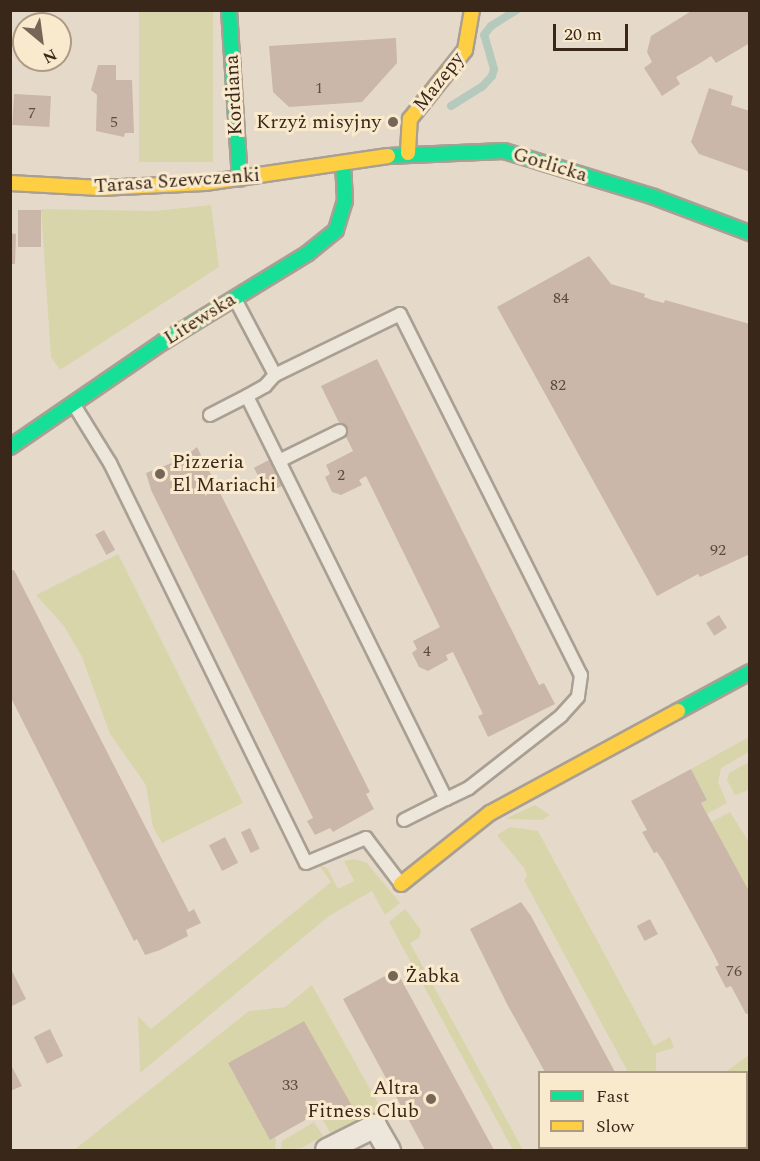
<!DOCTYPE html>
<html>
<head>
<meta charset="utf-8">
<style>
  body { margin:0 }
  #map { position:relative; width:760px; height:1161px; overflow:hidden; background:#e5dac9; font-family:Spectral,serif }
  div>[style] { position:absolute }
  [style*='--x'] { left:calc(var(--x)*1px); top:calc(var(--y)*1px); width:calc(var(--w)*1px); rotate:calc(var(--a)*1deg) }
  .green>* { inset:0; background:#d8d5aa; transform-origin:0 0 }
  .stream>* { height:8px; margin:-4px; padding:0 4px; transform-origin:4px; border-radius:4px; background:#b5cabc }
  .building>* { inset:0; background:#cab7a9; transform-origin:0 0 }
  .roads { filter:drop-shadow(2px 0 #aa9f93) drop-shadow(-2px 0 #aa9f93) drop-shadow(0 2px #aa9f93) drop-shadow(0 -2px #aa9f93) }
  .lane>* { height:12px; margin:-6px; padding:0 6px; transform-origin:6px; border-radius:6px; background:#ede6db }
  .street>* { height:22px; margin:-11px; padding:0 11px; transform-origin:11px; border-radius:11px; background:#ede6db }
  .fast>* { height:14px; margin:-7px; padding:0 7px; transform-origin:7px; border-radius:7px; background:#16e098 }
  .slow>* { height:14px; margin:-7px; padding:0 7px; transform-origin:7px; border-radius:7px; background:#ffcf43 }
  .dots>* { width:16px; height:16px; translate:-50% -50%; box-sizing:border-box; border:3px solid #f9e9cd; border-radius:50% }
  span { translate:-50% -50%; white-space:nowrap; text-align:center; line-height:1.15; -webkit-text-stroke:6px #f9e9cd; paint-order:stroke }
  .number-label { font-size:16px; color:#5d4b3e }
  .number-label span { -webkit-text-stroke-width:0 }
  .street-label { font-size:20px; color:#39271a }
  .poi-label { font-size:20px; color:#39271a }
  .right { translate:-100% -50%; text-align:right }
  .left { translate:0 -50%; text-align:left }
  .frame { position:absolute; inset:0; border:12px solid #39271a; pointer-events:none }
  .legend { position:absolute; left:538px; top:1071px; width:210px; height:78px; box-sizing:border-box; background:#f9e9cd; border:2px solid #ac9b85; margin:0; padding:8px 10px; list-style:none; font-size:18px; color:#39271a }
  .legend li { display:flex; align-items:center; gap:12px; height:30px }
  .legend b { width:30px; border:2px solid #ac9b85 }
  .north { position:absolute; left:12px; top:12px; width:60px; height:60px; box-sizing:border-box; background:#f9e9cd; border:2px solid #ac9b85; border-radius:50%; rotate:151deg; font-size:16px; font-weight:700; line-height:24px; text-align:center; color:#39271a }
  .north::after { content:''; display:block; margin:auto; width:21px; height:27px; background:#756657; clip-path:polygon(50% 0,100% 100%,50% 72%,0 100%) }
  .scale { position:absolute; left:553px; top:24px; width:75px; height:27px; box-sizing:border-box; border:3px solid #39271a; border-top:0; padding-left:8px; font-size:18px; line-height:21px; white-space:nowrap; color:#39271a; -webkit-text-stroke:4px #f9e9cd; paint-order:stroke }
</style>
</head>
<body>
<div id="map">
  <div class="green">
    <i style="left:139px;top:11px;width:74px;height:151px"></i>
    <i style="clip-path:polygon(211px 205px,219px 267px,60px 370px,51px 357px,41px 209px,155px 211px)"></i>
    <i style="clip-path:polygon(118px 554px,243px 803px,162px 843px,153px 827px,146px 785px,110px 734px,82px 657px,64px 626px,36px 595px)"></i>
    <i style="clip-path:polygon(749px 737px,749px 752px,721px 768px,718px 782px,727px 803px,707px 814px,701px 803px,707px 800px,691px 769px)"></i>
    <i style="clip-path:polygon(749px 762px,749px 790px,735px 795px,727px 780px,729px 773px)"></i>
    <i style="clip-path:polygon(535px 805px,550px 815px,542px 820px,505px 819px)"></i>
    <i style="clip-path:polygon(730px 812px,749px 842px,749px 893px,711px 822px)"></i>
    <i style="clip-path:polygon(510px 827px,538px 831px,654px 1046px,670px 1037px,674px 1048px,656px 1053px,656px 1072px,628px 1072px,524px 880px,527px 876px,524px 868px,497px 835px)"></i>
    <i style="clip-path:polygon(354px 859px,367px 863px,400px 903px,385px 915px,372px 891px,329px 916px,140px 1073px,138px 1016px,151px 1029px,331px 882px,319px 865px,327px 868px,338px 889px,354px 881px,344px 861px)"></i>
    <i style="clip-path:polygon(405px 909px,421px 930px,419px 938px,410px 943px,523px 1150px,513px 1150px,389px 922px)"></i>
    <i style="clip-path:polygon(312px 985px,404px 1150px,398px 1150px,377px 1113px,333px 1138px,319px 1113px,323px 1110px,328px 1119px,351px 1106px,304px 1021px,228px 1063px,270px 1139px,276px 1137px,275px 1150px,74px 1150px,249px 1011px,285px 1007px)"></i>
    <i style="clip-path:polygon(749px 1055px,749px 1094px,747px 1095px,746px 1072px,727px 1071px)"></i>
    <i style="clip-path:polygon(314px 1122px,323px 1136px,301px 1148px,281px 1150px,282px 1141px)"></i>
  </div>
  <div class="stream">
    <i style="--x:451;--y:106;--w:36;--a:-32"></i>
    <i style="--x:482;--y:87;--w:15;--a:-48"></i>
    <i style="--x:492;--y:76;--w:7;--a:-74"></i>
    <i style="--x:494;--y:69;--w:35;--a:-106"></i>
    <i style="--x:484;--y:35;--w:11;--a:-52"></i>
    <i style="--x:491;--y:26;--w:31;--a:-32"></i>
  </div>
  <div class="building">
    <i style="clip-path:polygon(693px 10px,750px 10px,750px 43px,716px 63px,711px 56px,702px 62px,676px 77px,680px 84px,662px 96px,644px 68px,652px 62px,647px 52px,651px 36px)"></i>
    <i style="clip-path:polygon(396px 38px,397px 63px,362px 102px,289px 107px,273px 92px,269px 46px)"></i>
    <i style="clip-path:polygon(98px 65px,116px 65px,116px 80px,132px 80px,134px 133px,125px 133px,124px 137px,96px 131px,97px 95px,91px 90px)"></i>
    <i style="clip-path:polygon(709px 88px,733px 96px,731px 105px,750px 111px,750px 172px,699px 154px,691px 142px)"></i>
    <i style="left:14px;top:94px;width:37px;height:31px;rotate:3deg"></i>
    <i style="left:18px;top:210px;width:23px;height:37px"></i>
    <i style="clip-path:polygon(10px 233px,16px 234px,15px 264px,10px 264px)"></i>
    <i style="clip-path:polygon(589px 256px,611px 284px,645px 294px,644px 297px,652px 300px,664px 303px,665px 300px,750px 324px,750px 554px,700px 577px,698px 574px,657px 596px,497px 307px)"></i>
    <i style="clip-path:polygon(377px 359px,539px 685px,544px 683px,555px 704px,488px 737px,478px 716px,483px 714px,453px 652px,446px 655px,448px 660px,428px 671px,419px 667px,412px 653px,417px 649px,413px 641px,440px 627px,366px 476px,359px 480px,362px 485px,341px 495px,332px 492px,325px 477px,330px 474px,326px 465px,353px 451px,321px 386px)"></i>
    <i style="clip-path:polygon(197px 447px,370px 792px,366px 794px,374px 809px,333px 832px,330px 828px,315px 835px,307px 821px,313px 818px,151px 490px,146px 473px,182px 459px)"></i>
    <i style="left:269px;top:460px;width:29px;height:17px;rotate:63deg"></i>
    <i style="left:104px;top:530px;width:23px;height:10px;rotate:61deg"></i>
    <i style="clip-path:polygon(14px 570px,189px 912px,194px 909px,201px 923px,186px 930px,188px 936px,160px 950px,145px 955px,137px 939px,134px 941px,10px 696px,10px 571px)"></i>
    <i style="left:719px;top:615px;width:15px;height:15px;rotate:58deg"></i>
    <i style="clip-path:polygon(691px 769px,707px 800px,701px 803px,750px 893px,750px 1013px,746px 1014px,731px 986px,726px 988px,715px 967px,719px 965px,714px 955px,663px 861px,657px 852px,654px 853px,642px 832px,647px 830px,631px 801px)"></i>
    <i style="left:250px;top:828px;width:23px;height:10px;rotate:65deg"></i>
    <i style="left:225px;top:837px;width:29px;height:18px;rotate:63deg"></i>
    <i style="clip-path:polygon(521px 902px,531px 916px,615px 1072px,545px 1072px,507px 1004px,470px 929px)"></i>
    <i style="left:650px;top:919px;width:17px;height:15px;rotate:62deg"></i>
    <i style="clip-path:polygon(10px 967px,26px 999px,10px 1007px)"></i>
    <i style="clip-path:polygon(396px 970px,494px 1150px,425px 1150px,343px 999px)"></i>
    <i style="clip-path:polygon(304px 1021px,352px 1106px,328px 1119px,323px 1110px,270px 1140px,228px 1063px)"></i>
    <i style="left:50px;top:1029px;width:30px;height:18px;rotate:64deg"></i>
    <i style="clip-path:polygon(10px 1063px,22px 1086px,10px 1091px)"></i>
    <i style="left:585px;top:1148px;width:71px;height:3px"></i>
  </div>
  <div class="roads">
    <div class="lane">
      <i style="--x:235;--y:299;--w:86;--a:62.2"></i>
      <i style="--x:275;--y:375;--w:139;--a:-26"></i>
      <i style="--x:400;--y:314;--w:404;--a:63.4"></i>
      <i style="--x:581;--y:675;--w:22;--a:98"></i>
      <i style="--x:578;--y:697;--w:25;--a:132"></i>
      <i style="--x:561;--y:716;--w:117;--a:142"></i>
      <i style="--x:469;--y:788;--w:25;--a:154"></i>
      <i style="--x:446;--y:799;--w:449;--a:-116.3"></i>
      <i style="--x:247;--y:396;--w:21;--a:-29"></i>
      <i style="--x:265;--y:386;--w:15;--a:-48"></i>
      <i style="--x:74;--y:405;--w:68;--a:58.2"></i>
      <i style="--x:110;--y:463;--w:445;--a:63.9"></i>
      <i style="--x:306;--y:863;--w:65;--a:-22.6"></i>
      <i style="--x:366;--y:838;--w:56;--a:52.9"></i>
      <i style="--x:210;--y:415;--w:42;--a:-27.2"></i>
      <i style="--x:279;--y:461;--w:68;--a:-26.2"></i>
      <i style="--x:404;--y:820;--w:47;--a:-26.6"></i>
    </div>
    <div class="street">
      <i style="--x:327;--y:1150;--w:54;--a:-26.6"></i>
      <i style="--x:375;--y:1126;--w:28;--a:60"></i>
    </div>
    <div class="fast">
      <i style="--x:229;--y:10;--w:169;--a:86.3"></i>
      <i style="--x:388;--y:156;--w:116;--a:-2.5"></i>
      <i style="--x:504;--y:151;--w:157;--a:17"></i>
      <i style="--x:654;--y:197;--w:103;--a:20.6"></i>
      <i style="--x:10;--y:447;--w:186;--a:-34.5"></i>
      <i style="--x:163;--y:342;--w:170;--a:-31.5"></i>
      <i style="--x:308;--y:253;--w:36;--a:-39"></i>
      <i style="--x:336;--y:230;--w:30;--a:-73"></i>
      <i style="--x:345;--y:201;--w:36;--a:-93"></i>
      <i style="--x:678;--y:711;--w:82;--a:-28.4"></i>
    </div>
    <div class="slow">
      <i style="--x:408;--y:153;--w:34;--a:-87"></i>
      <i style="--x:410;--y:119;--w:88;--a:-51.4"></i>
      <i style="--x:465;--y:50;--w:41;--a:-80.1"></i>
      <i style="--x:10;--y:183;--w:90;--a:3.2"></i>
      <i style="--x:100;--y:188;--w:105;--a:-2.7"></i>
      <i style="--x:205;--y:183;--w:185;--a:-8.4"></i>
      <i style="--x:401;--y:884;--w:114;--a:-38.6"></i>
      <i style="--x:490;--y:813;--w:214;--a:-28.5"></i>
    </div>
  </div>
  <div class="dots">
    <i style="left:393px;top:122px;background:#756657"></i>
    <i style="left:160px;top:474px;background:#756657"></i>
    <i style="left:393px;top:976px;background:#756657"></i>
    <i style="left:431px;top:1099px;background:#756657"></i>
  </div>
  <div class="number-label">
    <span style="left:319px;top:88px">1</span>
    <span style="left:32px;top:113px">7</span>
    <span style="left:114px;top:122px">5</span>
    <span style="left:561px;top:298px">84</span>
    <span style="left:558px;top:385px">82</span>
    <span style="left:341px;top:475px">2</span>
    <span style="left:718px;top:550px">92</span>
    <span style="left:427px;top:651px">4</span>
    <span style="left:734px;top:971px">76</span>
    <span style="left:290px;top:1085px">33</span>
  </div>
  <div class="street-label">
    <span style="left:439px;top:82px;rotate:-52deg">Mazepy</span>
    <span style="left:234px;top:95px;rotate:-93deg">Kordiana</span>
    <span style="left:550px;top:165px;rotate:17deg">Gorlicka</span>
    <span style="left:177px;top:181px;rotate:-4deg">Tarasa Szewczenki</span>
    <span style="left:200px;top:319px;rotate:-32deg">Litewska</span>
  </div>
  <div class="poi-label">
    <span class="right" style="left:381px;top:122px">Krzyż misyjny</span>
    <span class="left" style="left:172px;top:474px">Pizzeria<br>El Mariachi</span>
    <span class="left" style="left:405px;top:976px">Żabka</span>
    <span class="right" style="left:419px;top:1100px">Altra<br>Fitness Club</span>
  </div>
  <div class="frame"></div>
  <ul class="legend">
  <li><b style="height:8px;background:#16e098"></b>Fast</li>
  <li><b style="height:8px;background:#ffcf43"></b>Slow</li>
  </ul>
  <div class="north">N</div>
  <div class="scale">20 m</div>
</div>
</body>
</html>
